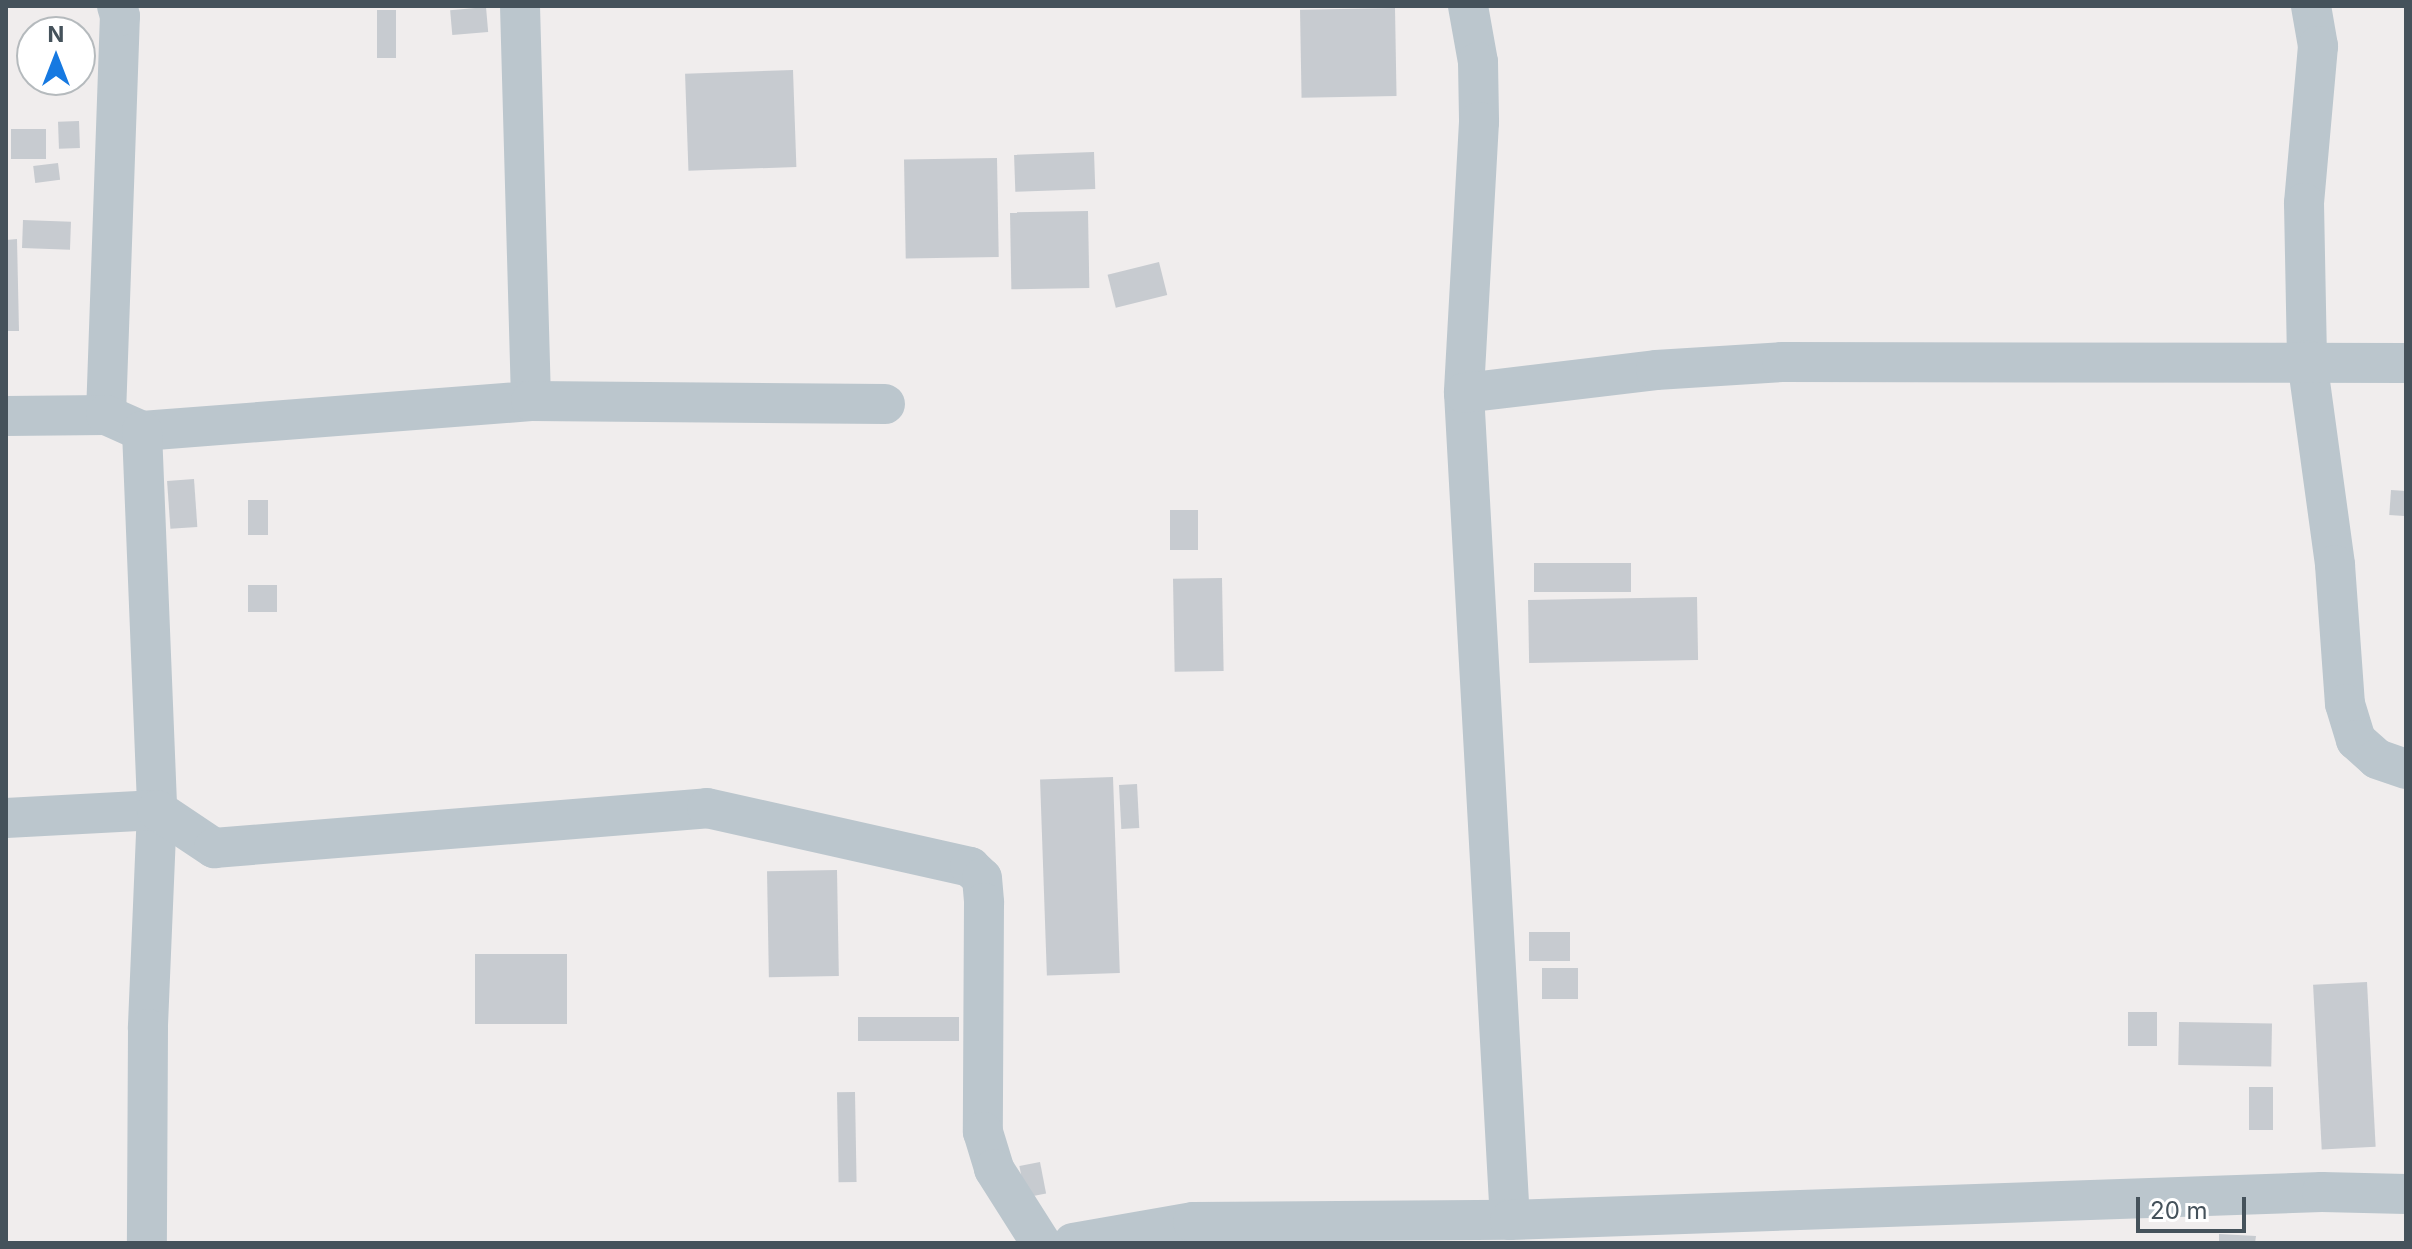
<!DOCTYPE html>
<html>
<head>
<meta charset="utf-8">
<style>
  body { margin:0 }
  #map { position:relative; width:2412px; height:1249px; overflow:hidden; background:#f0eded; font-family:Inter,sans-serif }
  div>[style] { position:absolute }
  [style*='--x'] { left:calc(var(--x)*1px); top:calc(var(--y)*1px); width:calc(var(--w)*1px); rotate:calc(var(--a)*1deg) }
  .building>* { inset:0; background:#c7cbd0; transform-origin:0 0 }
  .street>* { height:40px; margin:-20px; padding:0 20px; transform-origin:20px; border-radius:20px; background:#bbc6cd }
  span { translate:-50% -50%; white-space:nowrap; text-align:center; line-height:1.15; -webkit-text-stroke:6px #fff; paint-order:stroke }
  .frame { position:absolute; inset:0; border:8px solid #45525b; pointer-events:none }
  .north { position:absolute; left:16px; top:16px; width:80px; height:80px; box-sizing:border-box; background:#fff; border:2px solid #b5babd; border-radius:50%; rotate:0deg; font-size:22px; font-weight:700; line-height:32px; text-align:center; color:#45525b }
  .north::after { content:''; display:block; margin:auto; width:28px; height:36px; background:#1679e1; clip-path:polygon(50% 0,100% 100%,50% 72%,0 100%) }
  .scale { position:absolute; left:2136px; top:1197px; width:110px; height:36px; box-sizing:border-box; border:4px solid #45525b; border-top:0; padding-left:10px; font-size:24px; line-height:28px; white-space:nowrap; color:#45525b; -webkit-text-stroke:6px #fff; paint-order:stroke }
</style>
</head>
<body>
<div id="map">
  <div class="building">
    <i style="left:486px;top:7px;width:25px;height:36px;rotate:85deg"></i>
    <i style="left:1395px;top:8px;width:88px;height:95px;rotate:89deg"></i>
    <i style="left:377px;top:10px;width:19px;height:48px"></i>
    <i style="left:793px;top:70px;width:97px;height:108px;rotate:88deg"></i>
    <i style="left:79px;top:121px;width:27px;height:21px;rotate:88deg"></i>
    <i style="left:11px;top:129px;width:35px;height:30px"></i>
    <i style="left:1094px;top:152px;width:37px;height:80px;rotate:88deg"></i>
    <i style="left:997px;top:158px;width:99px;height:93px;rotate:89deg"></i>
    <i style="left:58px;top:163px;width:17px;height:25px;rotate:83deg"></i>
    <i style="left:1088px;top:211px;width:77px;height:78px;rotate:89deg"></i>
    <i style="left:23px;top:220px;width:48px;height:28px;rotate:2deg"></i>
    <i style="clip-path:polygon(17px 239px,19px 331px,6px 331px,6px 240px)"></i>
    <i style="left:1159px;top:262px;width:34px;height:53px;rotate:76deg"></i>
    <i style="left:194px;top:479px;width:48px;height:27px;rotate:86deg"></i>
    <i style="left:2391px;top:490px;width:15px;height:25px;rotate:4deg"></i>
    <i style="left:248px;top:500px;width:20px;height:35px"></i>
    <i style="left:1170px;top:510px;width:28px;height:40px"></i>
    <i style="left:1631px;top:563px;width:29px;height:97px;rotate:90deg"></i>
    <i style="left:1222px;top:578px;width:93px;height:49px;rotate:89deg"></i>
    <i style="left:248px;top:585px;width:29px;height:27px"></i>
    <i style="left:1697px;top:597px;width:63px;height:169px;rotate:89deg"></i>
    <i style="left:1113px;top:777px;width:196px;height:73px;rotate:88deg"></i>
    <i style="left:1137px;top:784px;width:44px;height:18px;rotate:87deg"></i>
    <i style="left:837px;top:870px;width:106px;height:70px;rotate:89deg"></i>
    <i style="left:1529px;top:932px;width:41px;height:29px"></i>
    <i style="left:567px;top:954px;width:70px;height:92px;rotate:90deg"></i>
    <i style="left:1542px;top:968px;width:36px;height:31px"></i>
    <i style="left:2367px;top:982px;width:165px;height:54px;rotate:87deg"></i>
    <i style="left:2128px;top:1012px;width:29px;height:34px"></i>
    <i style="left:858px;top:1017px;width:101px;height:24px"></i>
    <i style="left:2179px;top:1022px;width:93px;height:43px;rotate:1deg"></i>
    <i style="left:2249px;top:1087px;width:24px;height:43px"></i>
    <i style="left:855px;top:1092px;width:90px;height:18px;rotate:89deg"></i>
    <i style="left:1040px;top:1162px;width:32px;height:21px;rotate:79deg"></i>
    <i style="clip-path:polygon(2219px 1234px,2256px 1236px,2255px 1243px,2219px 1243px)"></i>
  </div>
  <div class="street">
    <i style="--x:520;--y:6;--w:395;--a:88.4"></i>
    <i style="--x:1468;--y:6;--w:57;--a:79.9"></i>
    <i style="--x:1478;--y:62;--w:60;--a:89"></i>
    <i style="--x:1479;--y:122;--w:271;--a:93.2"></i>
    <i style="--x:1464;--y:393;--w:828;--a:86.82"></i>
    <i style="--x:2311;--y:6;--w:41;--a:80.1"></i>
    <i style="--x:2318;--y:46;--w:158;--a:95.1"></i>
    <i style="--x:2304;--y:203;--w:157;--a:88.9"></i>
    <i style="--x:2307;--y:360;--w:207;--a:82.2"></i>
    <i style="--x:2335;--y:565;--w:139;--a:85.9"></i>
    <i style="--x:2345;--y:704;--w:38;--a:73"></i>
    <i style="--x:2356;--y:740;--w:28;--a:42"></i>
    <i style="--x:2377;--y:759;--w:31;--a:19"></i>
    <i style="--x:1464;--y:393;--w:193;--a:-6.8"></i>
    <i style="--x:1656;--y:370;--w:126;--a:-3.6"></i>
    <i style="--x:1782;--y:362;--w:624;--a:0.09"></i>
    <i style="--x:106;--y:415;--w:399;--a:-88"></i>
    <i style="--x:120;--y:16;--w:10;--a:-107"></i>
    <i style="--x:6;--y:416;--w:100;--a:-0.6"></i>
    <i style="--x:106;--y:415;--w:39;--a:24"></i>
    <i style="--x:142;--y:431;--w:390;--a:-4.4"></i>
    <i style="--x:531;--y:401;--w:354;--a:0.5"></i>
    <i style="--x:142;--y:431;--w:379;--a:87.7"></i>
    <i style="--x:157;--y:810;--w:219;--a:92.4"></i>
    <i style="--x:148;--y:1029;--w:214;--a:90.3"></i>
    <i style="--x:6;--y:818;--w:151;--a:-3"></i>
    <i style="--x:157;--y:810;--w:69;--a:33.7"></i>
    <i style="--x:214;--y:848;--w:495;--a:-4.6"></i>
    <i style="--x:707;--y:808;--w:270;--a:12.6"></i>
    <i style="--x:970;--y:867;--w:16;--a:43"></i>
    <i style="--x:982;--y:878;--w:25;--a:85"></i>
    <i style="--x:984;--y:903;--w:229;--a:90.3"></i>
    <i style="--x:983;--y:1132;--w:39;--a:73"></i>
    <i style="--x:994;--y:1169;--w:88;--a:57.6"></i>
    <i style="--x:1073;--y:1243;--w:122;--a:-9.9"></i>
    <i style="--x:1193;--y:1222;--w:317;--a:-0.4"></i>
    <i style="--x:1510;--y:1220;--w:812;--a:-1.97"></i>
    <i style="--x:2322;--y:1192;--w:84;--a:1.4"></i>
  </div>
  <div class="frame"></div>
  <div class="north">N</div>
  <div class="scale">20 m</div>
</div>
</body>
</html>
